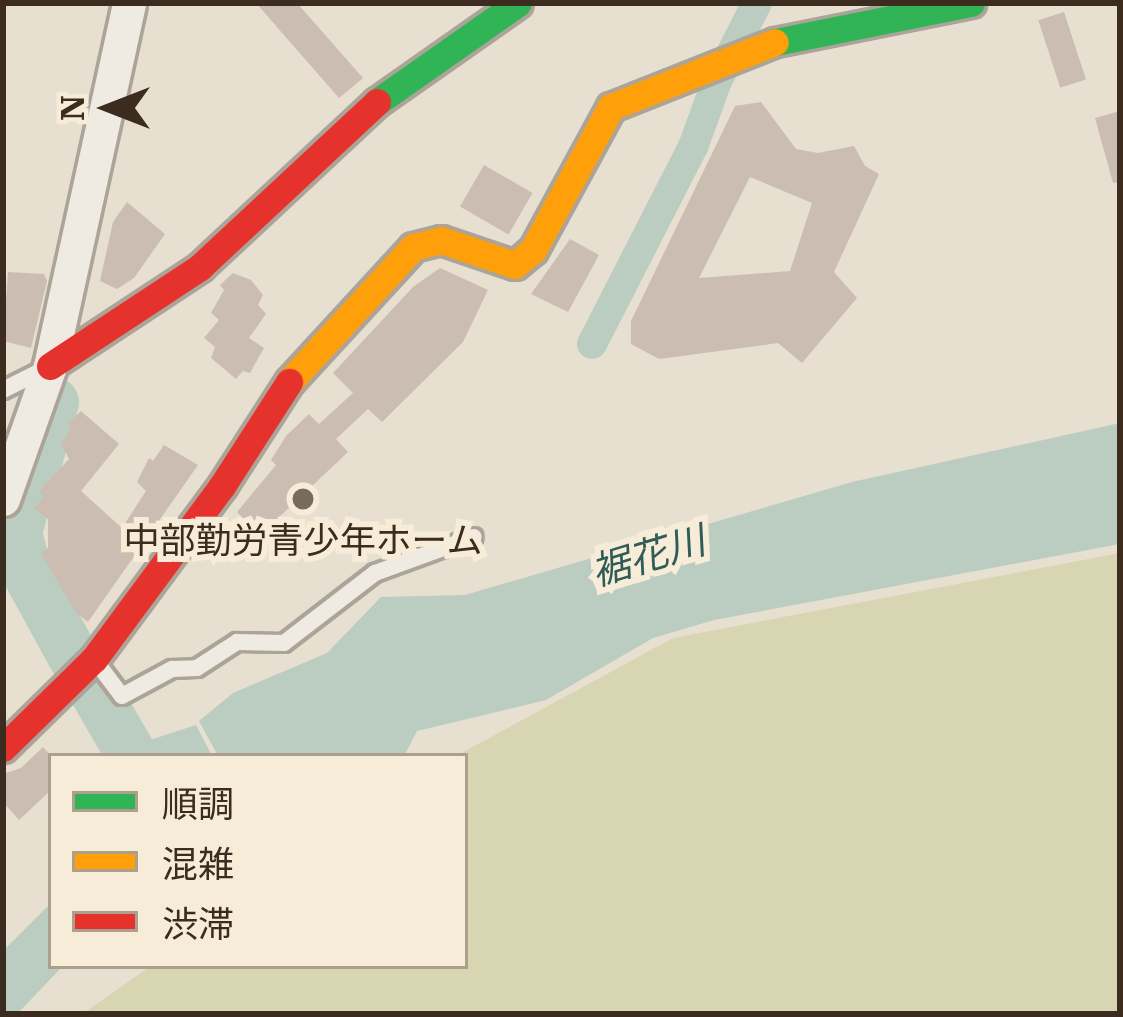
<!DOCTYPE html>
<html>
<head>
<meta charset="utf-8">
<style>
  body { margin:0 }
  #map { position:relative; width:1123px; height:1017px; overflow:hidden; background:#e7dfd0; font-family:"IBM Plex Serif","Noto Sans JP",serif }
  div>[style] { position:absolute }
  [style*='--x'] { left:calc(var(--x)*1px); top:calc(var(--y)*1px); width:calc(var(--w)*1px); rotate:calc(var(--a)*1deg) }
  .green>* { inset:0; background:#d8d6b2 }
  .water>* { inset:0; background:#bbccc1 }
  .canal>* { height:30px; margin:-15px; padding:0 15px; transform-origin:15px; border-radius:15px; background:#bbccc1 }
  .river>* { height:51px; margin:-25.5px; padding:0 25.5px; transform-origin:25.5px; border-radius:25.5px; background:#bbccc1 }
  .building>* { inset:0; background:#cbbdb1; transform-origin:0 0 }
  .roads { filter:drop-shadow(3px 0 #aca499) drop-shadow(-3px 0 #aca499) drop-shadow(0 3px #aca499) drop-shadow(0 -3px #aca499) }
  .lane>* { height:16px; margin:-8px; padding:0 8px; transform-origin:8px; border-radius:8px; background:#efeae2 }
  .street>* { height:33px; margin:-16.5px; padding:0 16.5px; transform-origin:16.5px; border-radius:16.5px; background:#efeae2 }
  .fast>* { height:27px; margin:-13.5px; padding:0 13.5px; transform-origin:13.5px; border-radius:13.5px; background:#30b455 }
  .slow>* { height:27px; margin:-13.5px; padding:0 13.5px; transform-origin:13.5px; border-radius:13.5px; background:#ff9f0a }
  .jam>* { height:27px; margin:-13.5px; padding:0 13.5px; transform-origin:13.5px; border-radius:13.5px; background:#e5322d }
  .dots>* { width:33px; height:33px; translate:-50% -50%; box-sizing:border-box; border:6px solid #f7ecd7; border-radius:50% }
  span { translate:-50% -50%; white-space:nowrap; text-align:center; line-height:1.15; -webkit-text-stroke:12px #f7ecd7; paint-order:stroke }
  .poi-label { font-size:36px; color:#3c2c20 }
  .water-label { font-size:39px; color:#2f5c57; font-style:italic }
  .frame { position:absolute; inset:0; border:6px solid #3c2c20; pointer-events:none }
  .legend { position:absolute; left:48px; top:753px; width:420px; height:216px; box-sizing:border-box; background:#f7ecd7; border:3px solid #ac9f8e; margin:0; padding:15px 21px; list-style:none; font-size:36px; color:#3c2c20 }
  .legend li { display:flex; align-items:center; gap:24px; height:60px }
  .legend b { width:60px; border:3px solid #ac9f8e }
  .north { position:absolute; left:48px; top:48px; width:120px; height:120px; -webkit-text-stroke:9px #f7ecd7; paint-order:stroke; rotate:270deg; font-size:33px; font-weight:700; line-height:48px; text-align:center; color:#3c2c20 }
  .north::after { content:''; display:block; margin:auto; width:42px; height:54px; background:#3c2c20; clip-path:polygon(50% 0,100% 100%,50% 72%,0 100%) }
</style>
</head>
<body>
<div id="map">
  <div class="green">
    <i style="clip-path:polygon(1120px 553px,1120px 1014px,82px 1014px,151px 966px,465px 966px,465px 756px,456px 756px,673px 638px)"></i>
  </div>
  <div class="water">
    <i style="clip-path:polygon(1120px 423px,1120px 543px,1114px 545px,714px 620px,653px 638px,546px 700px,417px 731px,404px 756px,218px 756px,199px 721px,233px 693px,327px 653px,381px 597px,465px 595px,852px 482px)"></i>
    <i style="clip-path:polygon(196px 725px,212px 756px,134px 756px,147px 741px)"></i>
    <i style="clip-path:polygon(51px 903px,51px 966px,63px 966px,17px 1014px,3px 1014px,3px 951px)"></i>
  </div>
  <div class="canal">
    <i style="--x:592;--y:344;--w:221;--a:-62.9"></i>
    <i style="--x:693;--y:147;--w:70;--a:-70"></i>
    <i style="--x:717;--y:81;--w:88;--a:-62.9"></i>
  </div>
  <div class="river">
    <i style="--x:53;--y:402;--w:135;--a:105.9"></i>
    <i style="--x:16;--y:532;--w:38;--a:76"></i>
    <i style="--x:25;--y:569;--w:102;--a:61.2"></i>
    <i style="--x:89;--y:682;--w:86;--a:59.8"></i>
  </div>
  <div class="building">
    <i style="clip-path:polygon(256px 3px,297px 3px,363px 78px,339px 98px)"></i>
    <i style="left:1064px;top:12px;width:71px;height:27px;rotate:72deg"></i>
    <i style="clip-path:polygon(evenodd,761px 102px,796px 149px,818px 153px,854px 146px,865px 166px,879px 174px,834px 272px,857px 298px,802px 363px,778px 343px,659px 359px,631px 344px,631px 321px,735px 106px,761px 102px,750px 177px,812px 203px,790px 271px,699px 278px,750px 177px)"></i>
    <i style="clip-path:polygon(1120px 111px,1120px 182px,1113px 183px,1095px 118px)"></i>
    <i style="left:484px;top:165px;width:56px;height:48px;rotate:30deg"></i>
    <i style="clip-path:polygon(127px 202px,165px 234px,134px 278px,117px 289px,100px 281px,113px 222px)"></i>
    <i style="clip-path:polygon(570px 239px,599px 255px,568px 312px,531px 294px)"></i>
    <i style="clip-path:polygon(440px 268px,488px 290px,463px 342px,382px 422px,368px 409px,336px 439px,348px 452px,259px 536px,237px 512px,276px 465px,271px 460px,286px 436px,309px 414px,319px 424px,353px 393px,333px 373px,413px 287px)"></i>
    <i style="clip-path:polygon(8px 272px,44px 274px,47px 281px,31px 348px,3px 341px)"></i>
    <i style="clip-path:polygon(233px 273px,251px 280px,263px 295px,258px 305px,266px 314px,249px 338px,264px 348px,250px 373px,243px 371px,236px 379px,211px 358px,215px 347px,204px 338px,219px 320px,211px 313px,224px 290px,220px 285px)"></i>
    <i style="clip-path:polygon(81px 411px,119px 444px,81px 491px,122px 528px,146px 491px,137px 482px,149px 458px,153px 461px,164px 445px,198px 465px,88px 622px,75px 612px,41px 553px,48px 548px,48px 519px,34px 508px,44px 497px,39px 491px,69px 459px,61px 444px,71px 429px,68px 423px)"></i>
    <i style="clip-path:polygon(43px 747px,51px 756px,51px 790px,19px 820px,3px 802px,3px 774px,21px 768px)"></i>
  </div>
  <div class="roads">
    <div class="lane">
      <i style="--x:3;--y:390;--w:51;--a:-26.6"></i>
      <i style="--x:97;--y:663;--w:41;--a:52.9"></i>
      <i style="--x:122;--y:696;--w:57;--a:-28.4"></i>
      <i style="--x:172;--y:669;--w:25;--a:-2"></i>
      <i style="--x:197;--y:668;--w:48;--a:-33"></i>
      <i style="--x:237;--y:642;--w:47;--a:1.2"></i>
      <i style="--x:284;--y:643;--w:115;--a:-37.6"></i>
      <i style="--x:375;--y:573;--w:105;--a:-20"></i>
    </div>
    <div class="street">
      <i style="--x:3;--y:499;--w:141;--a:-70.5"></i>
      <i style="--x:50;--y:366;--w:371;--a:-77.7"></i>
    </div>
    <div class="fast">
      <i style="--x:775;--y:42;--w:200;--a:-11.3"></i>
      <i style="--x:377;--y:102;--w:172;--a:-35.1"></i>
    </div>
    <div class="slow">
      <i style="--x:289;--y:382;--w:183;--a:-47.4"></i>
      <i style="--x:413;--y:247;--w:29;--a:-14"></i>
      <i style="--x:441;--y:240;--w:78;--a:18.7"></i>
      <i style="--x:515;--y:265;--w:23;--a:-40"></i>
      <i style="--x:533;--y:250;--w:163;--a:-61.4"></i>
      <i style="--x:611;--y:107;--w:176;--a:-21.6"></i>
    </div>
    <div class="jam">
      <i style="--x:50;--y:366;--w:180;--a:-33.4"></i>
      <i style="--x:200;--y:267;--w:242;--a:-43"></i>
      <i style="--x:3;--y:748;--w:127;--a:-44.4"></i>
      <i style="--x:94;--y:659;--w:215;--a:-53.5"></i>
      <i style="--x:222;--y:486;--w:124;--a:-57.2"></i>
    </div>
  </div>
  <div class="dots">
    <i style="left:303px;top:499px;background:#786b5e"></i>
  </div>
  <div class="poi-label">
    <span style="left:303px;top:540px">中部勤労青少年ホーム</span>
  </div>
  <div class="water-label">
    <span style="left:648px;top:556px;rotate:-17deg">裾花川</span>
  </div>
  <div class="frame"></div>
  <ul class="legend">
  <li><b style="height:15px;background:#30b455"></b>順調</li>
  <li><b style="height:15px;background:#ff9f0a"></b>混雑</li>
  <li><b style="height:15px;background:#e5322d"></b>渋滞</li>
  </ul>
  <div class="north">N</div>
</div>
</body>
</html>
